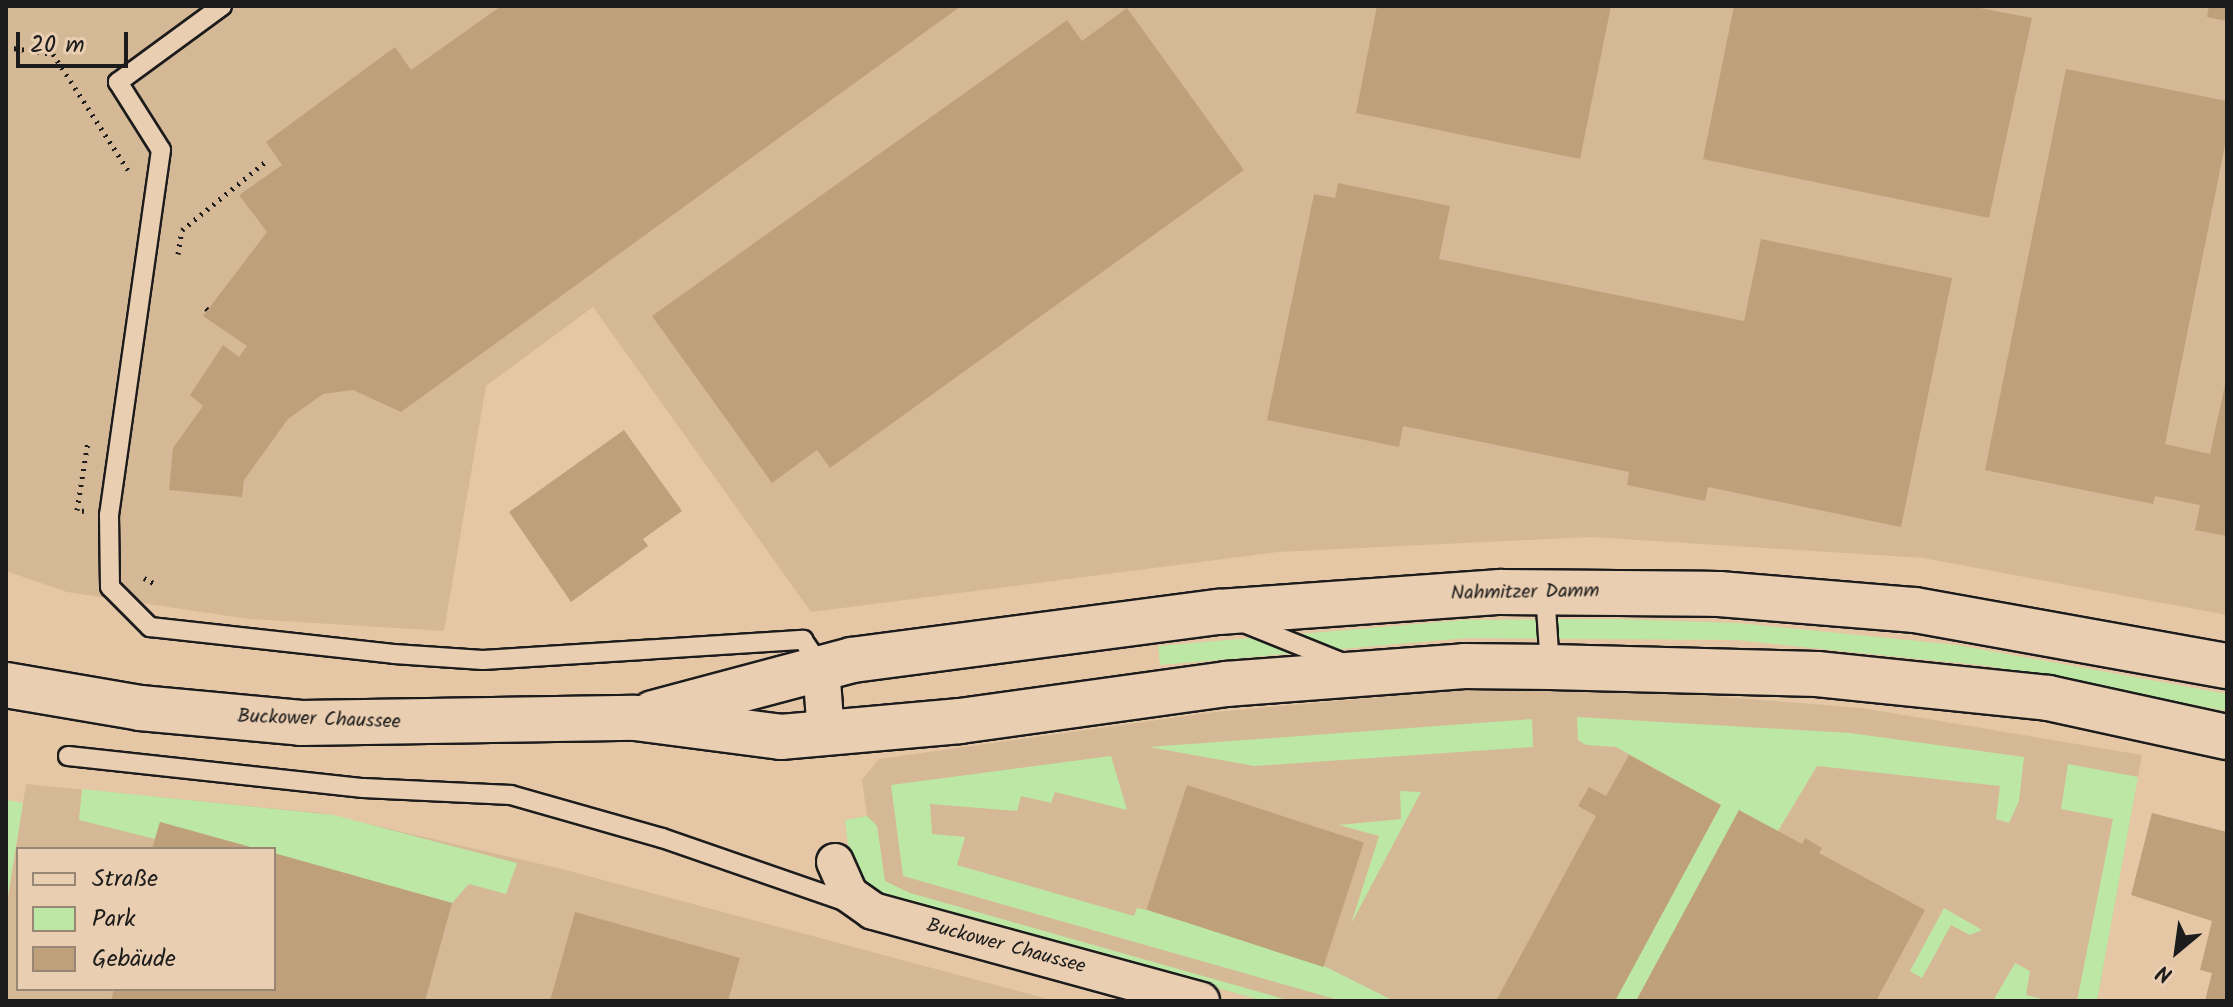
<!DOCTYPE html>
<html>
<head>
<meta charset="utf-8">
<style>
  body { margin:0 }
  #map { position:relative; width:2233px; height:1007px; overflow:hidden; background:#e5c7a6; font-family:Kalam,sans-serif }
  div>[style] { position:absolute }
  [style*='--x'] { left:calc(var(--x)*1px); top:calc(var(--y)*1px); width:calc(var(--w)*1px); rotate:calc(var(--a)*1deg) }
  .built>* { inset:0; background:#d5b996 }
  .green>* { inset:0; background:#bde7a4 }
  .building>* { inset:0; background:#bea17b; transform-origin:0 0 }
  .path>* { height:5px; margin-top:-2.5px; transform-origin:0; background:repeating-linear-gradient(90deg,#1c1c1c 0 2px,transparent 0 8px) }
  .roads { filter:drop-shadow(2px 0 #1c1c1c) drop-shadow(-2px 0 #1c1c1c) drop-shadow(0 2px #1c1c1c) drop-shadow(0 -2px #1c1c1c) }
  .service>* { height:18px; margin:-9px; padding:0 9px; transform-origin:9px; border-radius:9px; background:#eaceb1 }
  .minor>* { height:36px; margin:-18px; padding:0 18px; transform-origin:18px; border-radius:18px; background:#eaceb1 }
  .secondary>* { height:44px; margin:-22px; padding:0 22px; transform-origin:22px; border-radius:22px; background:#eaceb1 }
  span { translate:-50% -50%; white-space:nowrap; text-align:center; line-height:1.15; -webkit-text-stroke:6px #eaceb1; paint-order:stroke }
  .street-label { font-size:20px; color:#1c1c1c }
  .frame { position:absolute; inset:0; border:8px solid #1c1c1c; pointer-events:none }
  .legend { position:absolute; left:16px; top:847px; width:260px; height:144px; box-sizing:border-box; background:#eaceb1; border:2px solid #988775; margin:0; padding:10px 14px; list-style:none; font-size:24px; color:#1c1c1c }
  .legend li { display:flex; align-items:center; gap:16px; height:40px }
  .legend b { width:40px; border:2px solid #988775 }
  .north { position:absolute; left:2137px; top:911px; width:80px; height:80px; -webkit-text-stroke:6px #eaceb1; paint-order:stroke; rotate:209deg; font-size:22px; font-weight:700; line-height:32px; text-align:center; color:#1c1c1c }
  .north::after { content:''; display:block; margin:auto; width:28px; height:36px; background:#1c1c1c; clip-path:polygon(50% 0,100% 100%,50% 72%,0 100%) }
  .scale { position:absolute; left:16px; top:32px; width:112px; height:36px; box-sizing:border-box; border:4px solid #1c1c1c; border-top:0; padding-left:10px; font-size:24px; line-height:28px; white-space:nowrap; color:#1c1c1c; -webkit-text-stroke:6px #eaceb1; paint-order:stroke }
</style>
</head>
<body>
<div id="map">
  <div class="built">
    <i style="clip-path:polygon(6px 6px,2227px 6px,2227px 615px,1923px 558px,1591px 537px,1278px 552px,811px 612px,593px 307px,486px 386px,444px 631px,249px 619px,67px 592px,6px 571px)"></i>
    <i style="clip-path:polygon(1601px 687px,1862px 708px,2142px 755px,2097px 1001px,1264px 1001px,888px 898px,849px 853px,845px 820px,867px 816px,862px 780px,879px 759px,1215px 712px,1462px 690px)"></i>
    <i style="clip-path:polygon(evenodd,26px 784px,321px 813px,562px 869px,1055px 1001px,6px 1001px,6px 909px,26px 784px,18px 849px,274px 849px,274px 989px,18px 989px,18px 849px)"></i>
  </div>
  <div class="green">
    <i style="clip-path:polygon(1615px 619px,1737px 623px,1957px 645px,2227px 694px,2227px 711px,1989px 666px,1735px 640px,1467px 638px,1160px 665px,1158px 646px,1464px 620px)"></i>
    <i style="clip-path:polygon(1577px 717px,1850px 733px,2024px 757px,2019px 801px,2009px 823px,1996px 819px,2000px 786px,1817px 766px,1778px 831px,1739px 811px,1636px 1001px,1615px 1001px,1721px 805px,1616px 747px,1586px 745px,1578px 740px)"></i>
    <i style="clip-path:polygon(1532px 719px,1533px 747px,1254px 766px,1149px 747px)"></i>
    <i style="clip-path:polygon(1111px 756px,1127px 810px,1055px 792px,1051px 803px,1021px 796px,1017px 811px,930px 804px,932px 834px,965px 837px,957px 865px,1134px 916px,1137px 908px,1147px 910px,1324px 966px,1394px 1001px,1342px 1001px,903px 876px,891px 785px)"></i>
    <i style="clip-path:polygon(2068px 764px,2138px 777px,2097px 1001px,2077px 1001px,2113px 819px,2061px 809px)"></i>
    <i style="clip-path:polygon(82px 789px,334px 815px,517px 863px,506px 894px,469px 884px,452px 903px,160px 822px,155px 839px,79px 820px)"></i>
    <i style="clip-path:polygon(1400px 791px,1421px 792px,1351px 924px,1379px 836px,1339px 825px,1401px 819px)"></i>
    <i style="clip-path:polygon(6px 800px,23px 803px,6px 909px)"></i>
    <i style="clip-path:polygon(867px 816px,877px 826px,885px 881px,910px 893px,1291px 1001px,1264px 1001px,878px 894px,858px 877px,849px 853px,845px 820px)"></i>
    <i style="clip-path:polygon(1944px 908px,1982px 930px,1970px 935px,1951px 925px,1922px 978px,1910px 971px)"></i>
    <i style="clip-path:polygon(2015px 963px,2030px 971px,2026px 995px,2049px 1001px,1993px 1001px)"></i>
  </div>
  <div class="building">
    <i style="clip-path:polygon(501px 6px,961px 6px,401px 412px,353px 390px,323px 394px,288px 419px,244px 480px,242px 497px,169px 490px,173px 448px,203px 406px,190px 395px,223px 345px,239px 357px,247px 346px,203px 316px,267px 232px,239px 195px,282px 165px,266px 142px,395px 47px,411px 70px)"></i>
    <i style="clip-path:polygon(1377px 6px,1611px 6px,1580px 159px,1356px 113px)"></i>
    <i style="clip-path:polygon(1734px 6px,1970px 6px,2032px 18px,1989px 218px,1703px 159px)"></i>
    <i style="clip-path:polygon(2209px 6px,2227px 6px,2227px 21px,2207px 17px)"></i>
    <i style="clip-path:polygon(1127px 8px,1244px 170px,830px 468px,817px 450px,772px 483px,652px 316px,1067px 20px,1082px 41px)"></i>
    <i style="clip-path:polygon(2066px 69px,2227px 101px,2227px 135px,2165px 444px,2210px 454px,2227px 375px,2227px 536px,2195px 530px,2200px 505px,2155px 496px,2153px 504px,1985px 470px)"></i>
    <i style="clip-path:polygon(1338px 183px,1450px 206px,1439px 259px,1744px 321px,1761px 239px,1952px 278px,1901px 527px,1708px 487px,1705px 501px,1627px 485px,1629px 472px,1403px 426px,1399px 447px,1267px 420px,1314px 194px,1335px 198px)"></i>
    <i style="clip-path:polygon(624px 430px,682px 511px,643px 539px,648px 546px,571px 602px,509px 512px)"></i>
    <i style="clip-path:polygon(1629px 755px,1721px 805px,1615px 1001px,1496px 1001px,1596px 816px,1578px 806px,1589px 787px,1606px 796px)"></i>
    <i style="left:1187px;top:785px;width:186px;height:131px;rotate:18deg"></i>
    <i style="clip-path:polygon(1739px 810px,1802px 844px,1805px 838px,1822px 848px,1819px 853px,1925px 910px,1876px 1001px,1636px 1001px)"></i>
    <i style="clip-path:polygon(2152px 813px,2227px 832px,2227px 1001px,2205px 1001px,2212px 973px,2200px 970px,2212px 921px,2131px 895px)"></i>
    <i style="clip-path:polygon(160px 822px,254px 848px,254px 849px,152px 849px)"></i>
    <i style="clip-path:polygon(274px 853px,452px 903px,425px 1001px,111px 1001px,114px 989px,274px 989px)"></i>
    <i style="clip-path:polygon(575px 912px,740px 958px,728px 1001px,550px 1001px)"></i>
  </div>
  <div class="path">
    <i style="--x:6;--y:47;--w:48;--a:8.5"></i>
    <i style="--x:53;--y:54;--w:138;--a:57.1"></i>
    <i style="--x:178;--y:254;--w:24;--a:-81"></i>
    <i style="--x:182;--y:230;--w:107;--a:-39.3"></i>
    <i style="--x:206;--y:308;--w:3;--a:45"></i>
    <i style="--x:84;--y:511;--w:7;--a:-172"></i>
    <i style="--x:77;--y:510;--w:70;--a:-80.9"></i>
    <i style="--x:144;--y:578;--w:15;--a:28"></i>
  </div>
  <div class="roads">
    <div class="service">
      <i style="--x:222;--y:6;--w:129;--a:143.8"></i>
      <i style="--x:118;--y:82;--w:80;--a:57.7"></i>
      <i style="--x:161;--y:150;--w:369;--a:98.1"></i>
      <i style="--x:109;--y:515;--w:72;--a:89.2"></i>
      <i style="--x:110;--y:587;--w:57;--a:45"></i>
      <i style="--x:150;--y:627;--w:245;--a:6.3"></i>
      <i style="--x:394;--y:654;--w:89;--a:3.9"></i>
      <i style="--x:483;--y:660;--w:321;--a:-3.6"></i>
      <i style="--x:803;--y:640;--w:32;--a:56"></i>
      <i style="--x:1545;--y:592;--w:75;--a:86.2"></i>
      <i style="--x:1244;--y:623;--w:107;--a:22"></i>
      <i style="--x:68;--y:756;--w:297;--a:6.2"></i>
      <i style="--x:363;--y:788;--w:148;--a:2.7"></i>
      <i style="--x:511;--y:795;--w:157;--a:15.9"></i>
      <i style="--x:662;--y:838;--w:199;--a:19.1"></i>
    </div>
    <div class="minor">
      <i style="--x:821;--y:667;--w:67;--a:85.7"></i>
      <i style="--x:835;--y:862;--w:35;--a:66"></i>
      <i style="--x:849;--y:894;--w:29;--a:35"></i>
      <i style="--x:873;--y:911;--w:340;--a:15.3"></i>
    </div>
    <div class="secondary">
      <i style="--x:6;--y:685;--w:136;--a:9.7"></i>
      <i style="--x:140;--y:708;--w:162;--a:5.3"></i>
      <i style="--x:301;--y:723;--w:334;--a:-0.9"></i>
      <i style="--x:635;--y:718;--w:147;--a:7.4"></i>
      <i style="--x:781;--y:737;--w:180;--a:-5.1"></i>
      <i style="--x:960;--y:721;--w:269;--a:-7.9"></i>
      <i style="--x:1226;--y:684;--w:239;--a:-4.3"></i>
      <i style="--x:1464;--y:666;--w:86;--a:0.7"></i>
      <i style="--x:1550;--y:667;--w:267;--a:1.5"></i>
      <i style="--x:1817;--y:674;--w:232;--a:5.9"></i>
      <i style="--x:2048;--y:698;--w:183;--a:12.3"></i>
      <i style="--x:653;--y:713;--w:206;--a:-14.9"></i>
      <i style="--x:852;--y:660;--w:370;--a:-7.5"></i>
      <i style="--x:1219;--y:612;--w:282;--a:-4.1"></i>
      <i style="--x:1500;--y:592;--w:219;--a:0.5"></i>
      <i style="--x:1719;--y:594;--w:197;--a:4.7"></i>
      <i style="--x:1915;--y:610;--w:317;--a:10.2"></i>
    </div>
  </div>
  <div class="street-label">
    <span style="left:1525px;top:593px;rotate:-1deg">Nahmitzer Damm</span>
    <span style="left:319px;top:720px;rotate:2deg">Buckower Chaussee</span>
    <span style="left:1006px;top:947px;rotate:15deg">Buckower Chaussee</span>
  </div>
  <div class="frame"></div>
  <ul class="legend">
  <li><b style="height:10px;background:#eaceb1"></b>Straße</li>
  <li><b style="height:22px;background:#bde7a4"></b>Park</li>
  <li><b style="height:22px;background:#bea17b"></b>Gebäude</li>
  </ul>
  <div class="north">N</div>
  <div class="scale">20 m</div>
</div>
</body>
</html>
